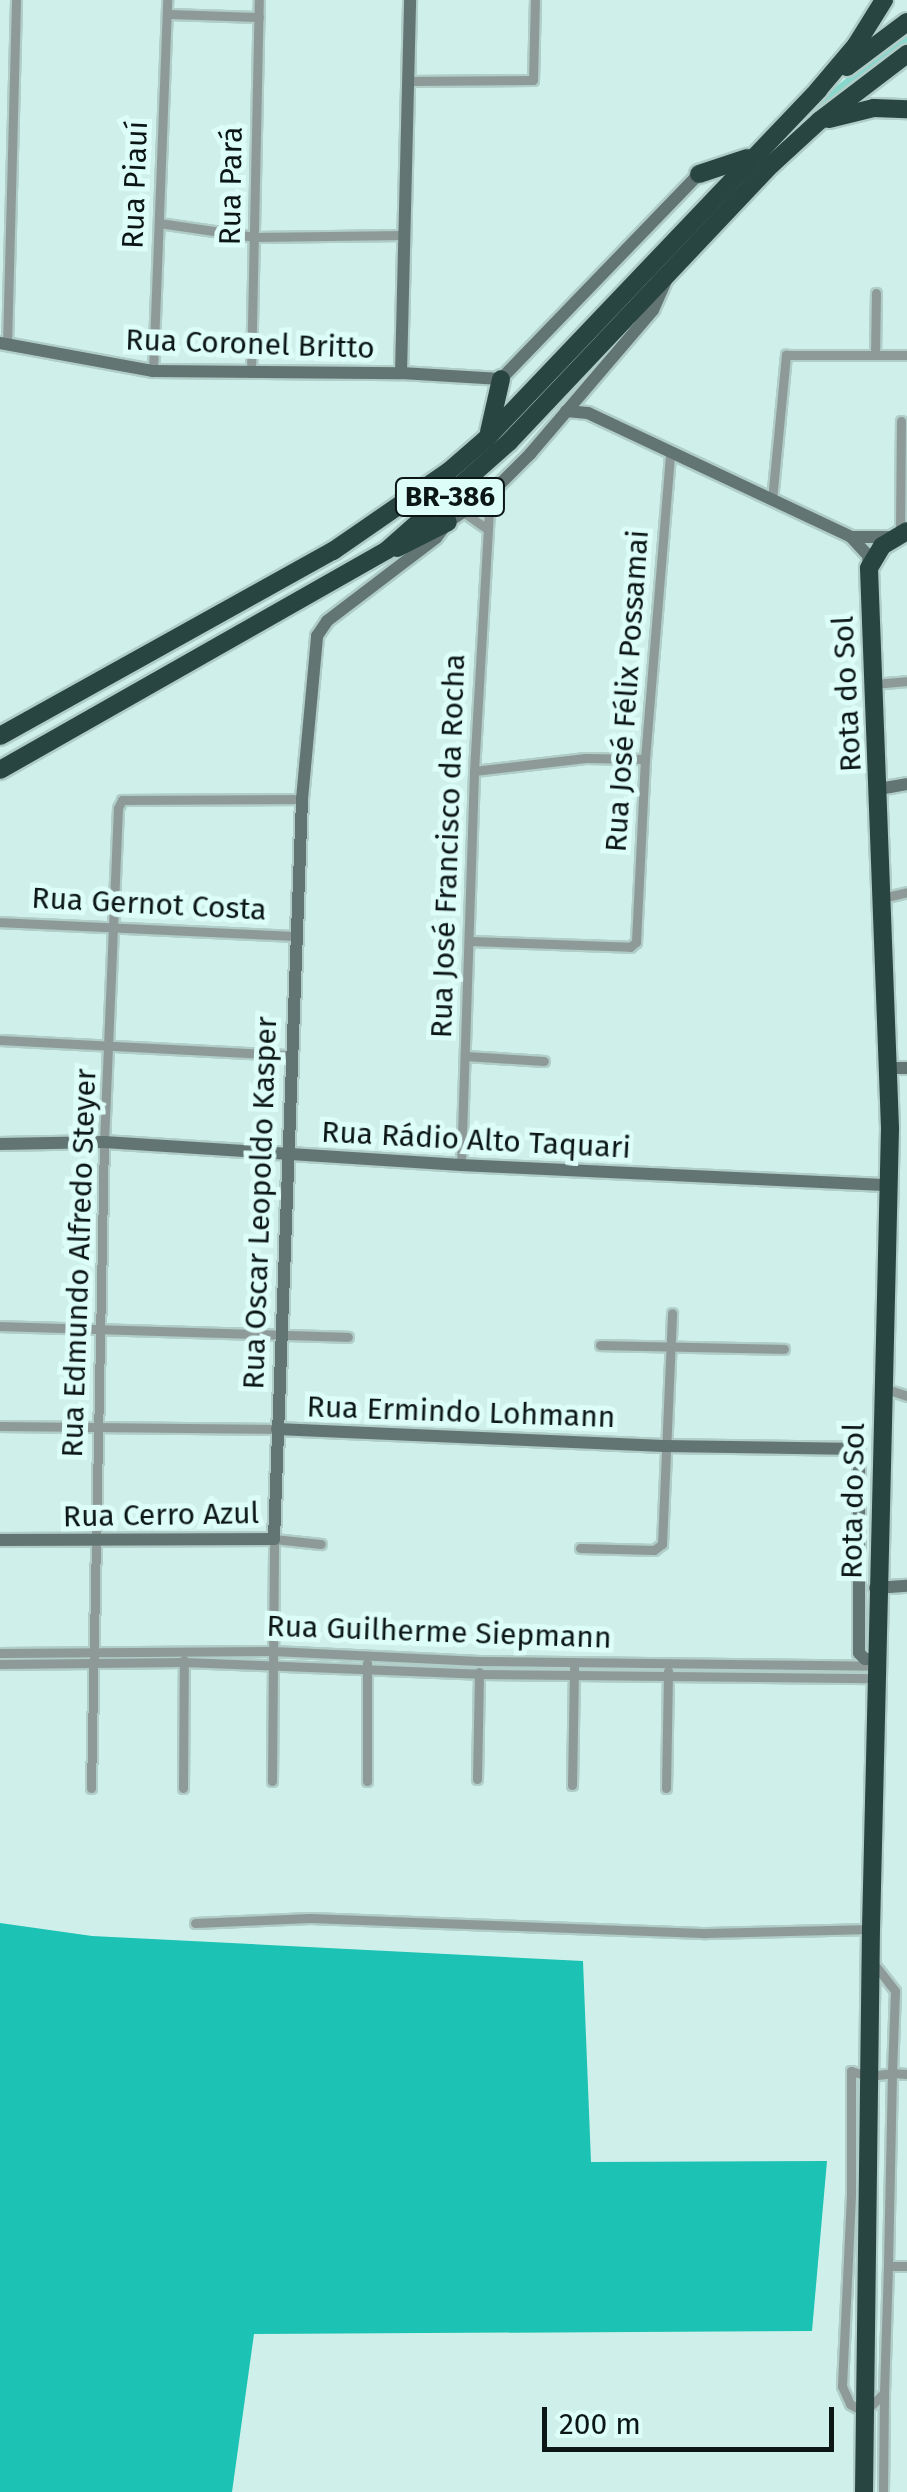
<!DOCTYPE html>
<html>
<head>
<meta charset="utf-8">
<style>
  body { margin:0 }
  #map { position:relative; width:907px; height:2492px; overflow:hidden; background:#cff0ea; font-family:"Fira Sans",sans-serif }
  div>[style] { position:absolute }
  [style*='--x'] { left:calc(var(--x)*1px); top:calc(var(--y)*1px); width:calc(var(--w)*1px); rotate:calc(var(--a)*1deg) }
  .green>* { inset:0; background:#88d8cd }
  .forest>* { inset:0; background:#1cc2b3 }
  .roads { filter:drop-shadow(2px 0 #b0cdc8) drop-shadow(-2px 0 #b0cdc8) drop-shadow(0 2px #b0cdc8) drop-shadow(0 -2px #b0cdc8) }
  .street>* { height:9px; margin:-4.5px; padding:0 4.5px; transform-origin:4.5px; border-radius:4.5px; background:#8d9a98 }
  .secondary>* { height:12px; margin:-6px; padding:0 6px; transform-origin:6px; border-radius:6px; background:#627572 }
  .highway>* { height:18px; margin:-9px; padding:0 9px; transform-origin:9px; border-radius:9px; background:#294541 }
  span { translate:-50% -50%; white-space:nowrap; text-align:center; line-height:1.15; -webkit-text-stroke:10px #dcfdf8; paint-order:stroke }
  .shield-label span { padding:2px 8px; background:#dcfdf8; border:2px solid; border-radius:8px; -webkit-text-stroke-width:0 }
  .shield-label { font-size:28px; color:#0b1615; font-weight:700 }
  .street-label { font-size:30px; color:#0b1615 }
  .scale { position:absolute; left:542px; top:2407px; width:292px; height:45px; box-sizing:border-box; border:5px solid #0b1615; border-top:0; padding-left:12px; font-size:30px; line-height:35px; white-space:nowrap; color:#0b1615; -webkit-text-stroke:8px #dcfdf8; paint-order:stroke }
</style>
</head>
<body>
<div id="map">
  <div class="green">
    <i style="clip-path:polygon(907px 29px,907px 47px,883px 64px,558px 384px,550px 378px,823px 97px)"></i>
  </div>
  <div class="forest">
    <i style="clip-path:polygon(0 1923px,92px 1936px,583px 1961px,591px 2162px,827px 2161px,812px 2331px,254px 2334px,232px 2492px,0 2492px)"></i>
  </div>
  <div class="roads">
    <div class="street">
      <i style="--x:167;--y:14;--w:92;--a:1.9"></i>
      <i style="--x:408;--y:81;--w:125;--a:-0.5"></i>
      <i style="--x:533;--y:80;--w:80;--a:-88.6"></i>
      <i style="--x:159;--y:223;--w:97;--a:8.3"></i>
      <i style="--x:255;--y:237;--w:149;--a:-0.8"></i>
      <i style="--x:7;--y:345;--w:345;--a:-88.5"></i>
      <i style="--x:875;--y:355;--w:62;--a:-89.1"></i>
      <i style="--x:153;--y:371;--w:371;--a:-87.8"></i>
      <i style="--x:251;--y:373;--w:373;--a:-88.8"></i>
      <i style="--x:772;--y:500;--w:146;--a:-84.5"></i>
      <i style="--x:786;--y:355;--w:121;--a:0"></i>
      <i style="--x:463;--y:512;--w:28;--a:35"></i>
      <i style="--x:900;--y:532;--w:111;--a:-89.5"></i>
      <i style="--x:874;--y:684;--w:33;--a:-5"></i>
      <i style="--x:474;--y:771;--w:112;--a:-6.7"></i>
      <i style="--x:585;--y:758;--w:60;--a:1"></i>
      <i style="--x:882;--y:898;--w:26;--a:-13"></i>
      <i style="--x:0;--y:922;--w:296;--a:2.7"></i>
      <i style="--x:470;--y:941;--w:160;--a:2.1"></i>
      <i style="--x:630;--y:947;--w:8;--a:-40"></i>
      <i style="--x:636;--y:942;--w:183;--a:-87.2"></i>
      <i style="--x:645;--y:759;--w:308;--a:-85.3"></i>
      <i style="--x:0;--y:1040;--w:291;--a:3"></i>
      <i style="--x:466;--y:1056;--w:78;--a:3.7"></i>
      <i style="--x:461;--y:1165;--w:394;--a:-88.1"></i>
      <i style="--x:474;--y:771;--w:277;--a:-86.7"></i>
      <i style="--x:0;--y:1326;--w:348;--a:1.8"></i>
      <i style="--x:600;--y:1345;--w:184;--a:1.2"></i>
      <i style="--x:883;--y:1388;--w:25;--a:18"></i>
      <i style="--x:0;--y:1426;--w:277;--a:0.6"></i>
      <i style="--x:580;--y:1548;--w:74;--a:1.5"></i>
      <i style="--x:654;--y:1550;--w:10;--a:-37"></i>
      <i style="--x:662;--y:1544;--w:231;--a:-87.5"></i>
      <i style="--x:0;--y:1653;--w:273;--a:-0.4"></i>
      <i style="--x:273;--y:1651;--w:206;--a:2.8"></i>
      <i style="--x:479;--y:1661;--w:398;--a:0.7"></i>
      <i style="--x:0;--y:1664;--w:184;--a:-0.6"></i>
      <i style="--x:184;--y:1662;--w:295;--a:2.3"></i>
      <i style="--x:479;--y:1674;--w:397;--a:0.6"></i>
      <i style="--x:477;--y:1779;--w:107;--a:-88.9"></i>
      <i style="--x:272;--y:1781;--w:242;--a:-89.5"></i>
      <i style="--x:274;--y:1539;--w:47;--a:6.1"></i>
      <i style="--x:367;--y:1781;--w:118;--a:-90"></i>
      <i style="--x:572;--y:1785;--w:117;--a:-89"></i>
      <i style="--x:91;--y:1788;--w:646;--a:-88.85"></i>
      <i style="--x:104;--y:1142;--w:334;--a:-87.6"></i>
      <i style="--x:118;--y:808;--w:9;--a:-63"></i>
      <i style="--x:122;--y:800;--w:180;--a:-0.3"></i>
      <i style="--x:183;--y:1788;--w:128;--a:-89.6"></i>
      <i style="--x:666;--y:1788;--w:117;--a:-89"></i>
      <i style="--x:195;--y:1923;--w:115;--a:-2.5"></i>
      <i style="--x:310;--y:1918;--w:396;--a:2.2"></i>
      <i style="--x:706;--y:1933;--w:165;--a:-1.4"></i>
      <i style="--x:871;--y:1960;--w:39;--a:52"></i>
      <i style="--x:895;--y:1991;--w:82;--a:92.1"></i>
      <i style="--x:892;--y:2073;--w:193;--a:91.2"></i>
      <i style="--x:888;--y:2266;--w:127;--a:91.8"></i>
      <i style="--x:884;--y:2393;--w:28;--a:136"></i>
      <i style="--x:864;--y:2412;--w:16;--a:-150"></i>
      <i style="--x:850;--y:2404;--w:20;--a:-114"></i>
      <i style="--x:842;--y:2386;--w:193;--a:-87.3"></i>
      <i style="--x:851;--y:2193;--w:122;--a:-90"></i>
      <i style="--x:851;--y:2071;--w:19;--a:16"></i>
      <i style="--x:869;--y:2076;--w:23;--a:-7"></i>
      <i style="--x:892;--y:2073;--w:15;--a:4"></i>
      <i style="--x:888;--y:2266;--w:19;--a:0"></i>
      <i style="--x:883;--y:2492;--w:99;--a:-89.4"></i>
    </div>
    <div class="secondary">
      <i style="--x:0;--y:343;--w:156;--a:10.4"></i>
      <i style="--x:153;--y:371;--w:248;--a:0.5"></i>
      <i style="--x:401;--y:373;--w:100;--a:3.4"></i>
      <i style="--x:501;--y:379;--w:285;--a:-46"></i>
      <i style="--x:401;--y:373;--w:373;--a:-88.6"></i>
      <i style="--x:566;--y:411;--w:22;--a:5"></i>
      <i style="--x:588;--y:413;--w:291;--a:25.2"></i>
      <i style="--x:851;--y:537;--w:25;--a:47"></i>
      <i style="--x:868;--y:555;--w:13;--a:86"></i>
      <i style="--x:851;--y:537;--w:40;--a:0"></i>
      <i style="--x:879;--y:789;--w:28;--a:-10"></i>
      <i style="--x:889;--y:1068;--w:18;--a:0"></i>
      <i style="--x:0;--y:1144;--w:104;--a:-1.1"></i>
      <i style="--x:104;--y:1142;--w:358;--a:3.7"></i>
      <i style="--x:461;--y:1165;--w:428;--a:2.7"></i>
      <i style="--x:277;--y:1429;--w:387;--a:2.5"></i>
      <i style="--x:664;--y:1446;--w:195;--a:0.9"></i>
      <i style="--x:859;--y:1449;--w:204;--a:90"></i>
      <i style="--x:859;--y:1653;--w:8;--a:45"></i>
      <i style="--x:865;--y:1659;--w:12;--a:0"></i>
      <i style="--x:0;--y:1540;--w:274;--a:-0.2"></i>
      <i style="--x:274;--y:1539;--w:741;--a:-87.83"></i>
      <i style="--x:302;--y:799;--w:164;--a:-84.7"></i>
      <i style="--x:317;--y:636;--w:18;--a:-56"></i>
      <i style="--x:327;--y:621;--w:137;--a:-37.3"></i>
      <i style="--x:436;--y:538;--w:20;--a:-53"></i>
      <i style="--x:448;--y:522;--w:50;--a:-33.7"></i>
      <i style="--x:490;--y:494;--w:57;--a:-45"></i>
      <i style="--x:530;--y:454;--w:189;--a:-49.5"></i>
      <i style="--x:653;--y:310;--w:36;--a:-66"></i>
      <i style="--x:875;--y:1588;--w:32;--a:-4"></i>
    </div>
    <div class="highway">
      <i style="--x:847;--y:67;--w:75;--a:-36.9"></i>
      <i style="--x:829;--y:119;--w:46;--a:-13.7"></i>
      <i style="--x:874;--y:108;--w:33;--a:2"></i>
      <i style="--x:699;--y:174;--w:51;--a:-18.4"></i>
      <i style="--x:489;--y:432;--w:54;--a:-77.2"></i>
      <i style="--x:397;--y:548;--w:57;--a:-27"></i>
      <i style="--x:0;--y:736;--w:381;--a:-29.1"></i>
      <i style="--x:333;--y:551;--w:141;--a:-34.6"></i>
      <i style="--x:449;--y:471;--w:49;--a:-40.9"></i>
      <i style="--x:486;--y:439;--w:482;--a:-46.4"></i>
      <i style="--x:818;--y:90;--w:59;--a:-49.8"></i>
      <i style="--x:856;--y:45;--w:53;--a:-58.1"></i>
      <i style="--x:0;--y:770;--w:445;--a:-29.6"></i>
      <i style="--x:387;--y:550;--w:163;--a:-41.5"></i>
      <i style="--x:509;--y:442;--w:381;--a:-46.6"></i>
      <i style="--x:771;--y:165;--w:65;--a:-42.5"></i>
      <i style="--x:819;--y:121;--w:111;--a:-37.3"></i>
      <i style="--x:864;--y:2492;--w:563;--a:-89.29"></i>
      <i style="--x:871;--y:1929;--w:801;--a:-88.64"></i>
      <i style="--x:890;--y:1128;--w:560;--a:-92.15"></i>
      <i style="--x:869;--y:568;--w:26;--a:-59"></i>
      <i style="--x:882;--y:546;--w:29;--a:-31"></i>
    </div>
  </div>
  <div class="shield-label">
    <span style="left:450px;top:497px">BR-386</span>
  </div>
  <div class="street-label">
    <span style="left:135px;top:185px;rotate:-88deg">Rua Piauí</span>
    <span style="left:231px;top:186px;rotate:-89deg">Rua Pará</span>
    <span style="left:250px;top:344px;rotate:2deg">Rua Coronel Britto</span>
    <span style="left:627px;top:691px;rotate:-86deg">Rua José Félix Possamai</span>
    <span style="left:847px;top:694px;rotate:-93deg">Rota do Sol</span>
    <span style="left:448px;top:846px;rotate:-88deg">Rua José Francisco da Rocha</span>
    <span style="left:149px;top:904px;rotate:3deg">Rua Gernot Costa</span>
    <span style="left:476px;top:1140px;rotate:3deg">Rua Rádio Alto Taquari</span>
    <span style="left:260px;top:1203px;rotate:-88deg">Rua Oscar Leopoldo Kasper</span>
    <span style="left:79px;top:1263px;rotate:-88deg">Rua Edmundo Alfredo Steyer</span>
    <span style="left:461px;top:1412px;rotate:2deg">Rua Ermindo Lohmann</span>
    <span style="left:853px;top:1501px;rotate:-89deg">Rota do Sol</span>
    <span style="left:161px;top:1515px;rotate:-1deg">Rua Cerro Azul</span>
    <span style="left:439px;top:1632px;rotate:2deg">Rua Guilherme Siepmann</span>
  </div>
  <div class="scale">200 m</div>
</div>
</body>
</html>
